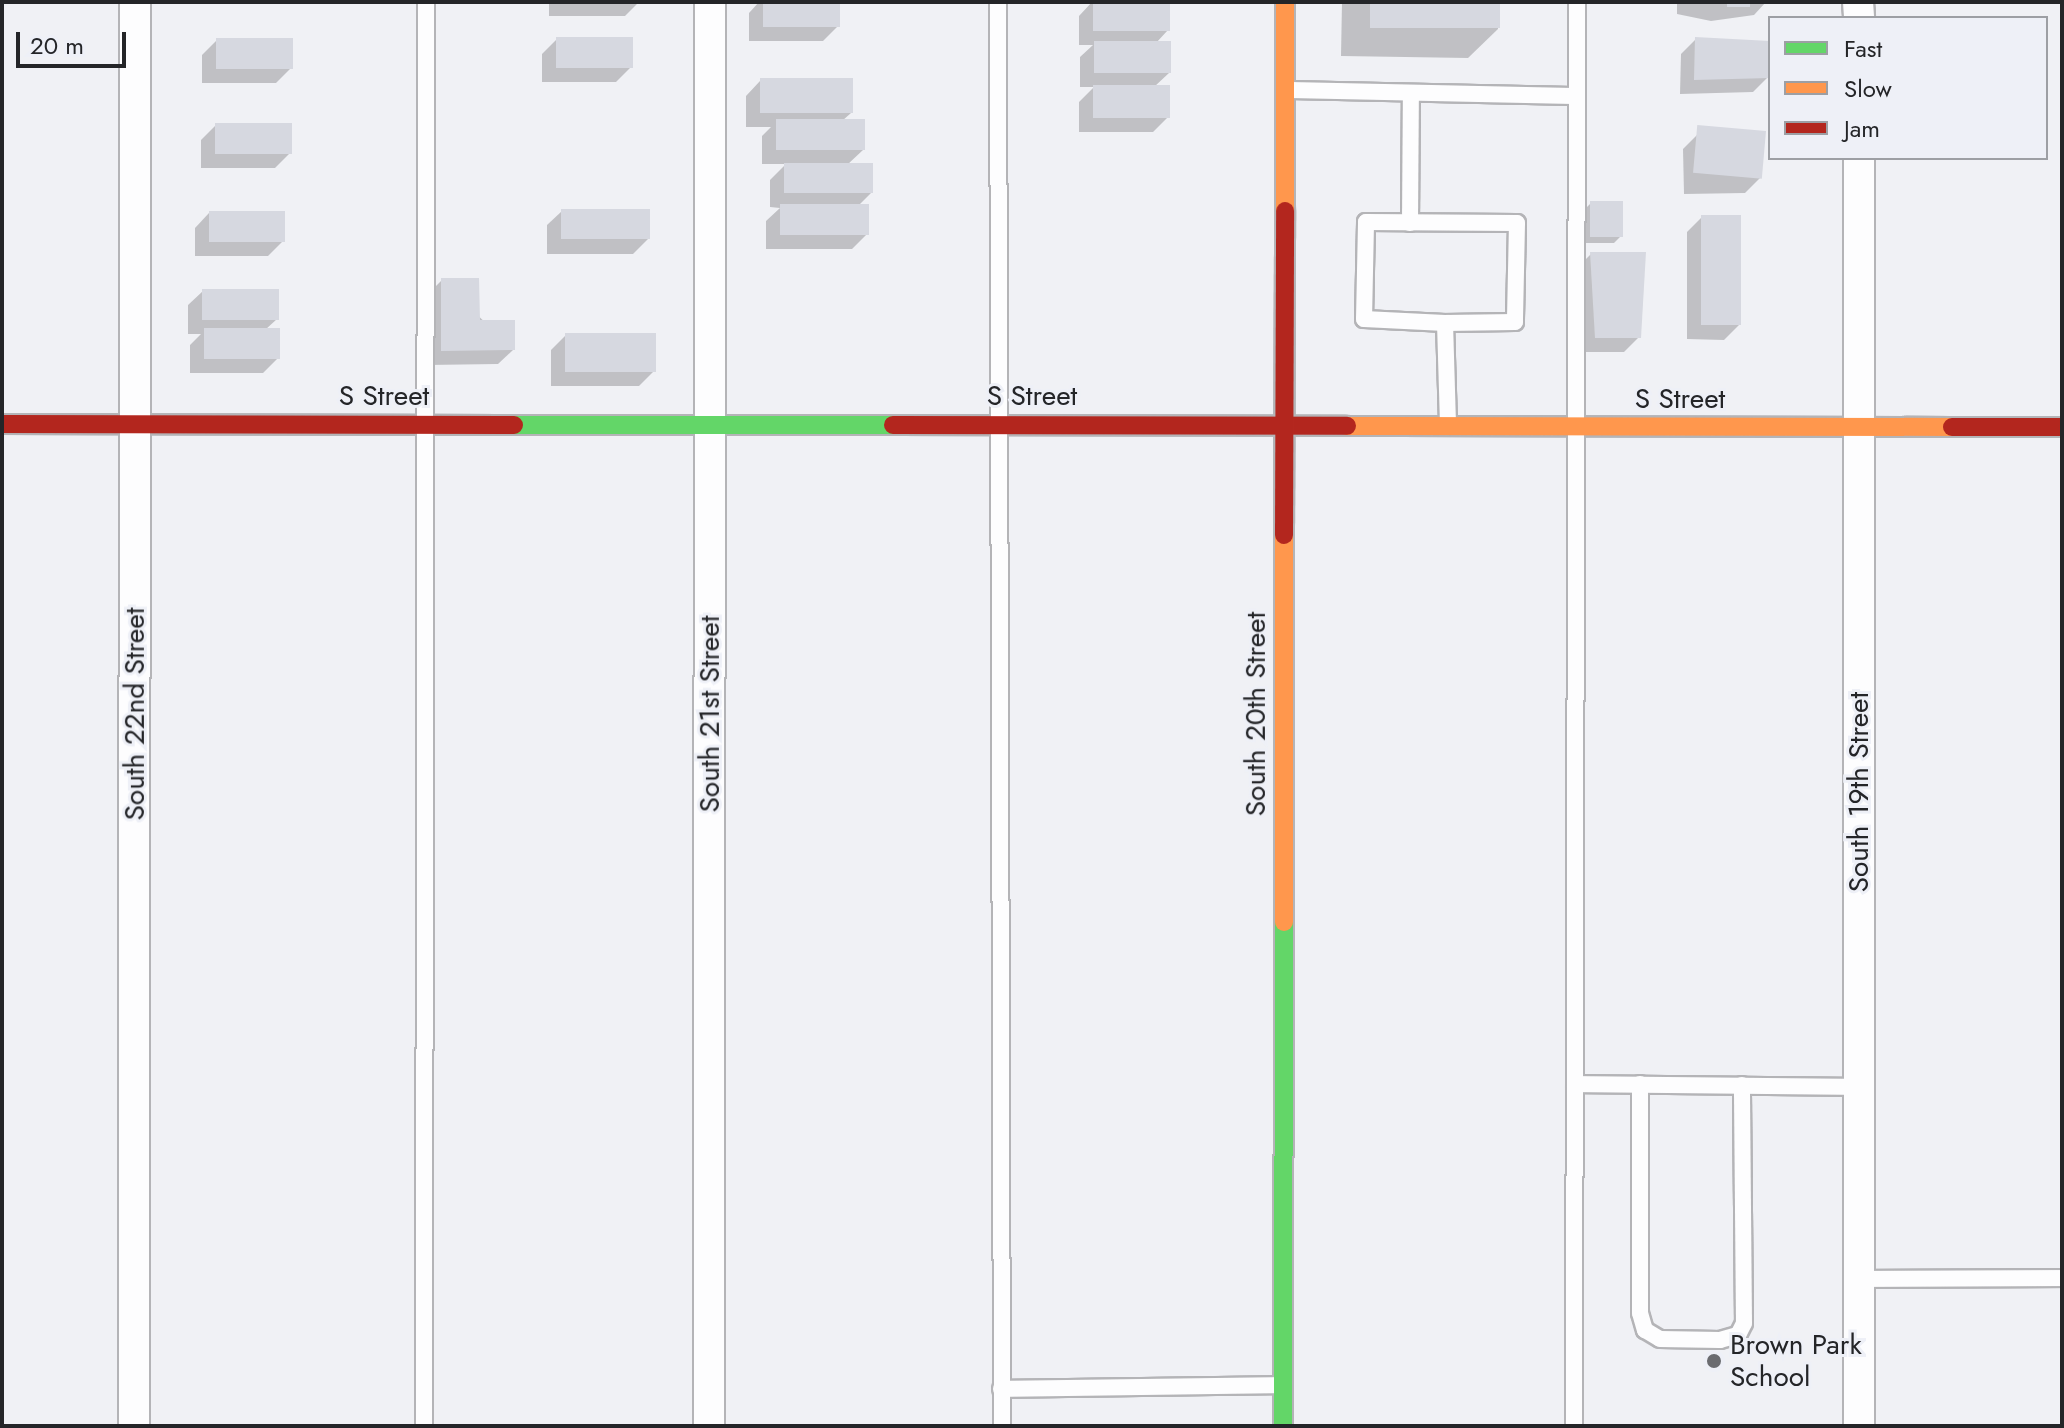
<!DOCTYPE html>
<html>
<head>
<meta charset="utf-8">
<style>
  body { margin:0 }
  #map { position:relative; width:2064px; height:1428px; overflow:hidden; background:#f0f1f5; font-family:Jost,sans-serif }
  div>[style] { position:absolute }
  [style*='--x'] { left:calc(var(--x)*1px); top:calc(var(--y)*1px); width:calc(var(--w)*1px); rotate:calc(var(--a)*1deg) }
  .shadow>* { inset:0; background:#0003 }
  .building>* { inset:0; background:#d6d8e0; transform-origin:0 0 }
  .roads { filter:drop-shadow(2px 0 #b4b4b7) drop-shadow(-2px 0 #b4b4b7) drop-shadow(0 2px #b4b4b7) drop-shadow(0 -2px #b4b4b7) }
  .lane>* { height:16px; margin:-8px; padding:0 8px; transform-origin:8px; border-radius:8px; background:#fdfdfe }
  .street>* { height:30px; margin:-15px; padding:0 15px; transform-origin:15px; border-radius:15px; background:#fdfdfe }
  .fast>* { height:18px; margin:-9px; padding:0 9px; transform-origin:9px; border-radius:9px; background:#63d668 }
  .slow>* { height:18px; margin:-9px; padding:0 9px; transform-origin:9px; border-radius:9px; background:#ff974d }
  .jam>* { height:18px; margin:-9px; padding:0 9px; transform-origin:9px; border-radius:9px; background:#b3261e }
  .dots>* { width:22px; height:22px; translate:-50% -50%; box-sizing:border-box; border:4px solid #eef0f7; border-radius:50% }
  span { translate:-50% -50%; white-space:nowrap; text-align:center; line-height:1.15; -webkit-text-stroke:6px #eef0f7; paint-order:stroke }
  .street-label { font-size:28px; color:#242528 }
  .poi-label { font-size:28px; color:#242528 }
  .left { translate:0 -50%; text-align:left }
  .frame { position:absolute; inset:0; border:4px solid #242528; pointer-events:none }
  .legend { position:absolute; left:1768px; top:16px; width:280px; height:144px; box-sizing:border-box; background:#eef0f7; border:2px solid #9d9fa4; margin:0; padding:10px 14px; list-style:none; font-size:24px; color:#242528 }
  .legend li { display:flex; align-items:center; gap:16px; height:40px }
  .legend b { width:40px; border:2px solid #9d9fa4 }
  .scale { position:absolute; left:16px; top:32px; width:110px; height:36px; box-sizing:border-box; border:4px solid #242528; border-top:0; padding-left:10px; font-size:24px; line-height:28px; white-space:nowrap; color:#242528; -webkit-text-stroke:6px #eef0f7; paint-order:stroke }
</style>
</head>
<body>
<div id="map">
  <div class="shadow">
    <i style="clip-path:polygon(549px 2px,639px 2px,625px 16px,549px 16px)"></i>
    <i style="clip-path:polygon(759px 2px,838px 2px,838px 26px,823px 41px,749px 41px,749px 13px)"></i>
    <i style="clip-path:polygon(1078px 2px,1168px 2px,1168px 30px,1156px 43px,1169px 73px,1154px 87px,1168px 117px,1153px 132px,1079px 132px,1079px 102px,1094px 87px,1080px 87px,1080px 57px,1093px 45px,1079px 45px,1079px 16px,1092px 2px)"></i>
    <i style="clip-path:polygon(1342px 2px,1498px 2px,1498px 29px,1468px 58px,1341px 56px)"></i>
    <i style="clip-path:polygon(1677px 2px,1766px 2px,1754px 15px,1711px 21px,1677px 14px)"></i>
    <i style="clip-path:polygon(557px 39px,631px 67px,616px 82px,542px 82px,542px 54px)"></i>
    <i style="clip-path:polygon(1696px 39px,1768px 77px,1753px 92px,1680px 94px,1681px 54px)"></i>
    <i style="clip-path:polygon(217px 40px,291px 68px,276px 83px,202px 83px,202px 55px)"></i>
    <i style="clip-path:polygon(760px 81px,851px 113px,842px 121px,863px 150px,847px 165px,871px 193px,858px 206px,867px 234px,852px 249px,766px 249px,766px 221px,780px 208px,770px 207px,770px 180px,786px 164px,762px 164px,762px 136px,771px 127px,746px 127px,746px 96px)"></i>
    <i style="clip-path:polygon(216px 125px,290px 153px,275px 168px,201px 168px,201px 140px)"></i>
    <i style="clip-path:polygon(1698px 134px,1760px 178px,1745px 193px,1684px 194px,1683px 149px)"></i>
    <i style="clip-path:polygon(1591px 203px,1621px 236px,1614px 243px,1584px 243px,1584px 210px)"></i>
    <i style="clip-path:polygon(562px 211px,648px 239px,633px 254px,547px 254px,547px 225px)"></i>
    <i style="clip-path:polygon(209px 213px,283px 241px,268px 256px,195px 256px,195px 228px)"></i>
    <i style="clip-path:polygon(1702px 217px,1739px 325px,1724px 340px,1687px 339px,1687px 232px)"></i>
    <i style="clip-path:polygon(1591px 254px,1639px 337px,1624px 352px,1581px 352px,1576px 269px)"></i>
    <i style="clip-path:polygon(442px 280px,513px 350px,498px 364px,427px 365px,427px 295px)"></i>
    <i style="clip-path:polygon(203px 291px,277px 319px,265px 330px,278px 358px,263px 373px,190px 373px,190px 345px,201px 334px,188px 334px,188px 305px)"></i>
    <i style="clip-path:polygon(566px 335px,654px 371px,639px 386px,551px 386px,551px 350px)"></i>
  </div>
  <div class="building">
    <i style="left:763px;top:2px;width:77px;height:25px"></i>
    <i style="left:1093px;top:2px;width:77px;height:29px"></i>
    <i style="left:1370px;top:2px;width:130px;height:26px"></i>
    <i style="left:1727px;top:2px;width:23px;height:5px"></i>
    <i style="left:556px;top:37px;width:77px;height:31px"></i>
    <i style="clip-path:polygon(1695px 37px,1770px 41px,1770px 78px,1694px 80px)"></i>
    <i style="left:216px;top:38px;width:77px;height:31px"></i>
    <i style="left:1094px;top:41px;width:77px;height:32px"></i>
    <i style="left:853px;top:78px;width:35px;height:93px;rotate:90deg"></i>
    <i style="left:1093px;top:85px;width:77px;height:33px"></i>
    <i style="left:776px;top:119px;width:89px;height:31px"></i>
    <i style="left:215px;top:123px;width:77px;height:31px"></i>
    <i style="left:1766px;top:131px;width:48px;height:69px;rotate:95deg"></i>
    <i style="left:784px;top:163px;width:89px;height:30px"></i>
    <i style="left:1590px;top:201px;width:33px;height:36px"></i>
    <i style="left:780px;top:204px;width:89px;height:31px"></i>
    <i style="left:561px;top:209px;width:89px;height:30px"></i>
    <i style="left:209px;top:211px;width:76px;height:31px"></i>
    <i style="left:1701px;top:215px;width:40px;height:110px"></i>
    <i style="clip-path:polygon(1590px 252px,1646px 252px,1641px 338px,1595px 338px)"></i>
    <i style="clip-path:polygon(441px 278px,479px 278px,480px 320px,515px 320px,515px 350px,441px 351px)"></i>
    <i style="left:202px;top:289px;width:77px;height:31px"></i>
    <i style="left:204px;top:328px;width:76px;height:31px"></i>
    <i style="left:565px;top:333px;width:91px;height:39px"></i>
  </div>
  <div class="roads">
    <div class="lane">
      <i style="--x:998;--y:2;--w:1424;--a:89.84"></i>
      <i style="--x:1286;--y:90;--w:291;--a:1.2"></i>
      <i style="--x:1410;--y:223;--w:130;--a:-89.6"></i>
      <i style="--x:1445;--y:323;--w:81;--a:-177.2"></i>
      <i style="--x:1364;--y:319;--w:97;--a:-88.8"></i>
      <i style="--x:1366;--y:222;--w:151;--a:0.4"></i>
      <i style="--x:1517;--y:223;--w:99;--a:91.2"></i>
      <i style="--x:1515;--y:322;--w:70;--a:179.2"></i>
      <i style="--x:1445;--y:323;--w:102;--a:88.3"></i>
      <i style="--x:1575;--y:1084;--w:284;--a:0.6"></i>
      <i style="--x:1640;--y:1084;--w:229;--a:90"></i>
      <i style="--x:1640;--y:1313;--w:18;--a:74"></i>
      <i style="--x:1645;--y:1330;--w:17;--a:31"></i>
      <i style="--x:1660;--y:1339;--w:60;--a:1"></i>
      <i style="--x:1720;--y:1340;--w:19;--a:-16"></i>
      <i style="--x:1738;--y:1335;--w:13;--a:-63"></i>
      <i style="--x:1744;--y:1323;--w:238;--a:-90.5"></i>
      <i style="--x:1859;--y:1279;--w:203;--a:-0.3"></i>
      <i style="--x:1001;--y:1389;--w:281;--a:-0.8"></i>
      <i style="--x:424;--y:1426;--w:1424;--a:-89.92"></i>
      <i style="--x:1574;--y:1426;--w:1424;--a:-89.88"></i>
    </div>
    <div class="street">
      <i style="--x:1858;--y:2;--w:16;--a:86"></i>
      <i style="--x:1859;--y:158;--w:1268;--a:90"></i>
      <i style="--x:134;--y:1426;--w:1424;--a:-89.96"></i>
      <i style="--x:709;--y:1426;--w:1424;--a:-89.96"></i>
    </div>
    <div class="fast">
      <i style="--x:514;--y:425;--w:379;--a:0"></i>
      <i style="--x:1283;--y:1426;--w:504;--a:-89.89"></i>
    </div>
    <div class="slow">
      <i style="--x:1285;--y:211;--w:209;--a:-90"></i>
      <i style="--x:1347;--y:426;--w:605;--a:0.09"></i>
      <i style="--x:1284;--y:922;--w:387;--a:-90"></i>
    </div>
    <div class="jam">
      <i style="--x:2;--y:424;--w:512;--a:0.11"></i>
      <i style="--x:893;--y:425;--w:454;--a:0.1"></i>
      <i style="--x:1952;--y:427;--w:110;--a:0"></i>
      <i style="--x:1284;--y:535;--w:324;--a:-89.8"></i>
    </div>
  </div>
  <div class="dots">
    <i style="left:1714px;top:1361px;background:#6b6c70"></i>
  </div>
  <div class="street-label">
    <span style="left:384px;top:396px">S Street</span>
    <span style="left:1032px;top:396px">S Street</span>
    <span style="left:1680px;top:399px">S Street</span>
    <span style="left:135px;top:714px;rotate:-90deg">South 22nd Street</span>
    <span style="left:710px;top:714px;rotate:-90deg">South 21st Street</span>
    <span style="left:1256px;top:714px;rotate:-90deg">South 20th Street</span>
    <span style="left:1859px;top:792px;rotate:-90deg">South 19th Street</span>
  </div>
  <div class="poi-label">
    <span class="left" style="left:1730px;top:1361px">Brown Park<br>School</span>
  </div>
  <div class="frame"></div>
  <ul class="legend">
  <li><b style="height:10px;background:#63d668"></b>Fast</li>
  <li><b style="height:10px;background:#ff974d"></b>Slow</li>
  <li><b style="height:10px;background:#b3261e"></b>Jam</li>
  </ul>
  <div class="scale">20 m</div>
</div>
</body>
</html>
